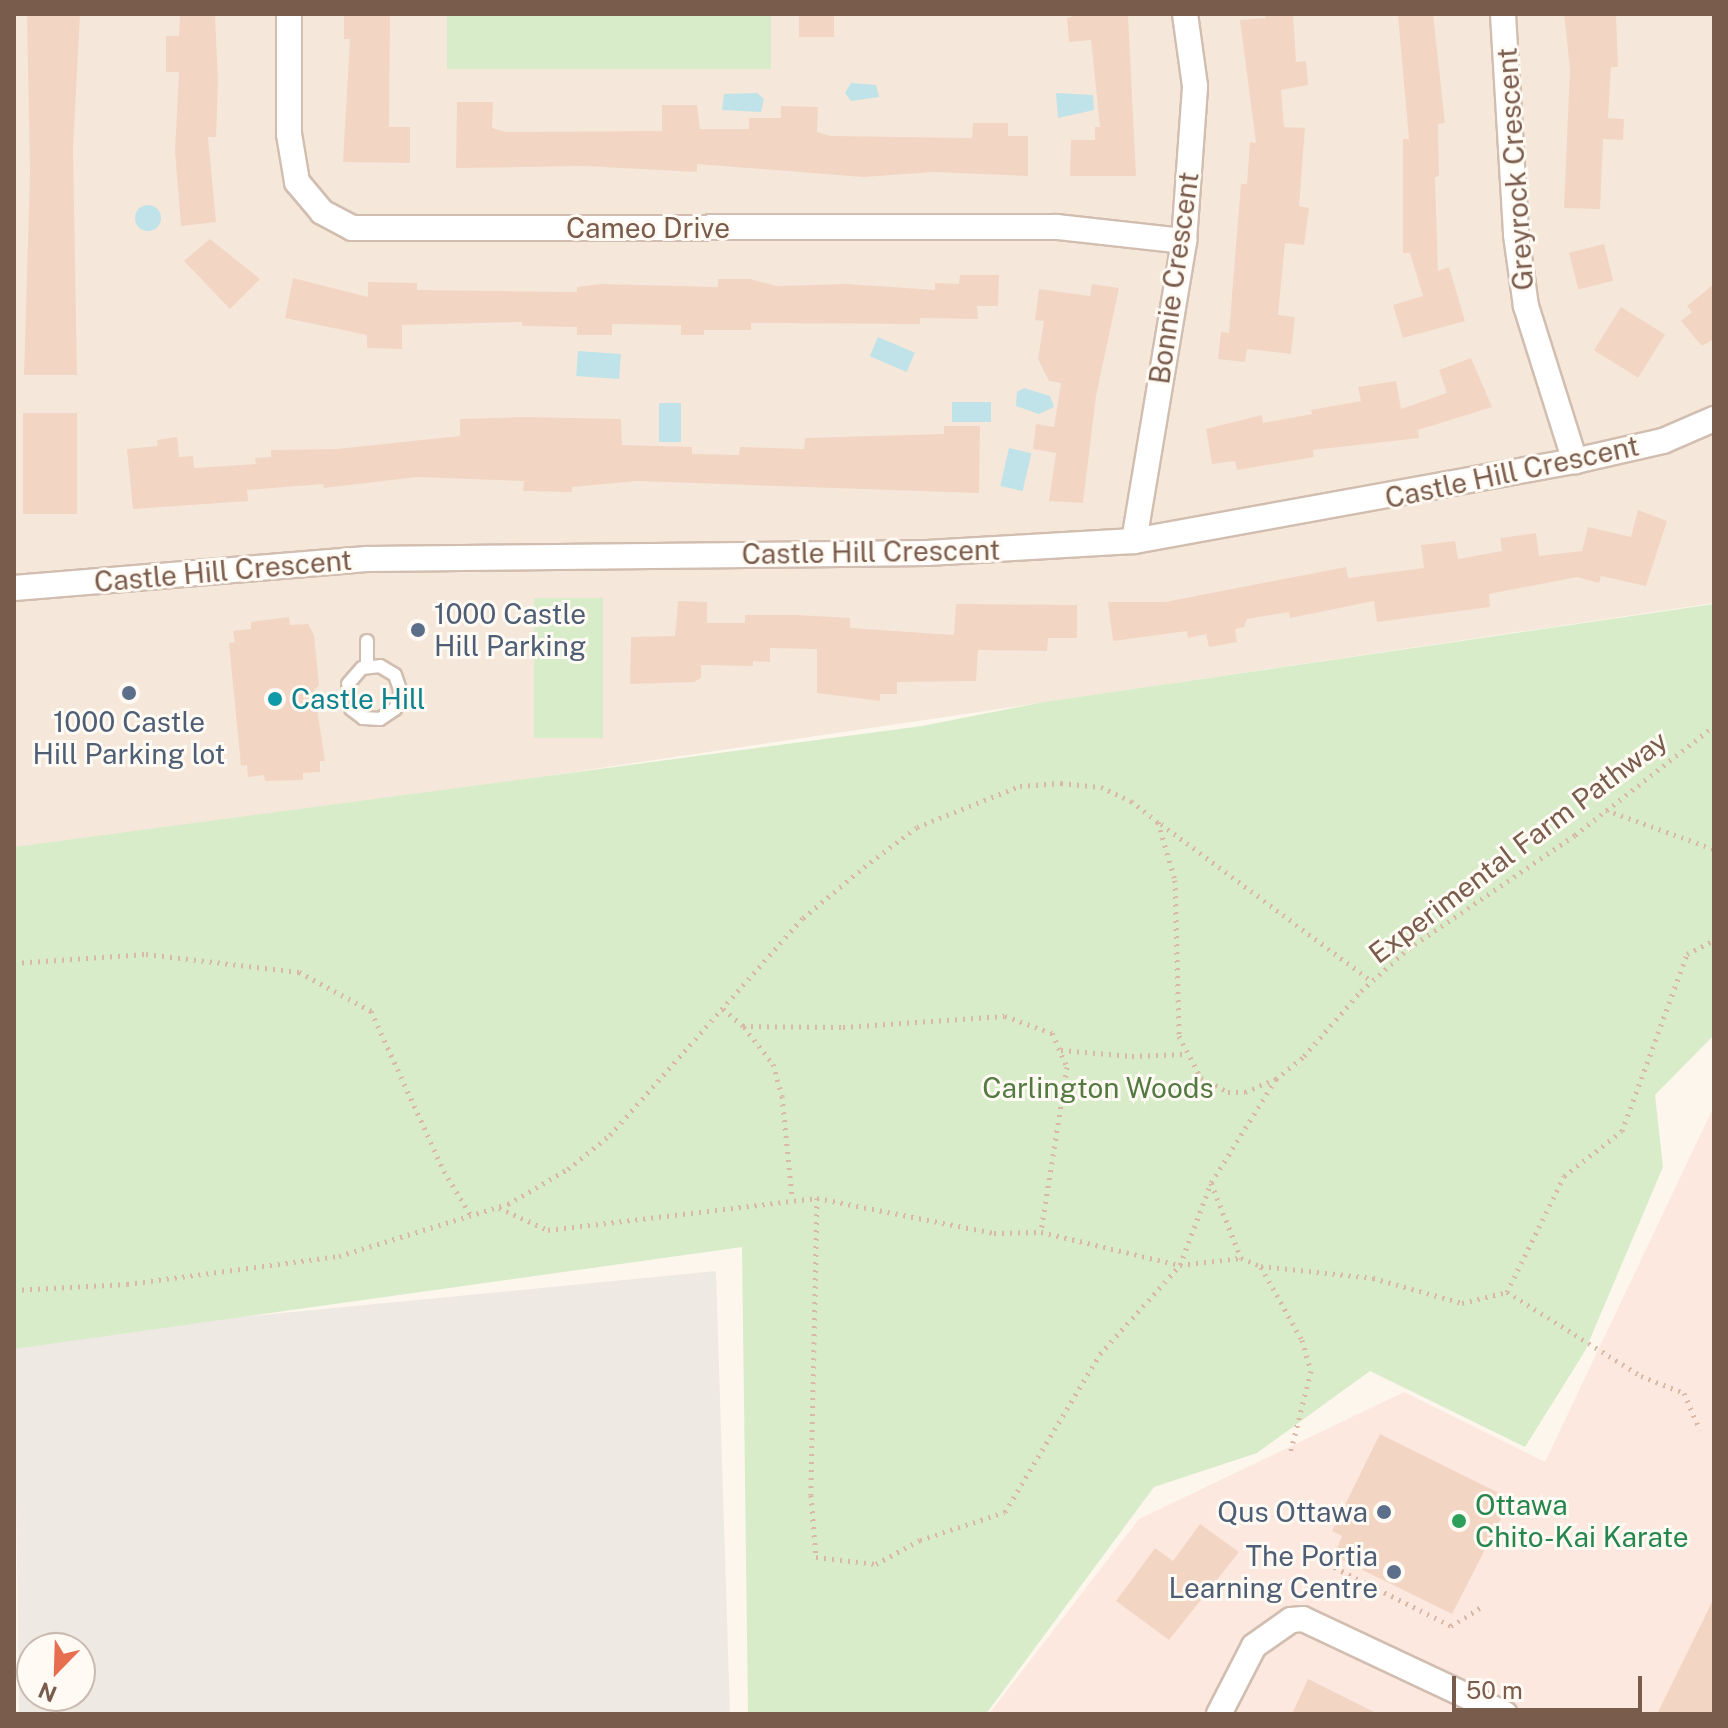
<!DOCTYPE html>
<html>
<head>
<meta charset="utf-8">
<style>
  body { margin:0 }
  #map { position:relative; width:1728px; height:1728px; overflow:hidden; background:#fdf6ec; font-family:"Public Sans",sans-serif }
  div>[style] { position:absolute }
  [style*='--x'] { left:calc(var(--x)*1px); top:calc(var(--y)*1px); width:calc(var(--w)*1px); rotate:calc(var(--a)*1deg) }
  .residential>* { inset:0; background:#f5e8da }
  .commercial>* { inset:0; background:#fde8e0 }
  .industrial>* { inset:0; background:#efe9e4 }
  .green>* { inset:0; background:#d8ecc9; transform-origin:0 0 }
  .water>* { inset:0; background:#bfe3e8; transform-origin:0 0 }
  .round { border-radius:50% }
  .building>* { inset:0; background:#f3d5c3; transform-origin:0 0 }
  .path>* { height:5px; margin-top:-2.5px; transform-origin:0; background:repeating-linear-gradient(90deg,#d9b8a5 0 2px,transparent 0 8px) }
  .roads { filter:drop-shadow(2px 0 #d1beb0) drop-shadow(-2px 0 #d1beb0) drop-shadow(0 2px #d1beb0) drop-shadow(0 -2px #d1beb0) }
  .lane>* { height:12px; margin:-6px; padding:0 6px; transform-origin:6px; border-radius:6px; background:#fff }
  .street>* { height:24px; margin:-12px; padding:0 12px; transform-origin:12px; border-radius:12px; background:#fff }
  .dots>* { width:22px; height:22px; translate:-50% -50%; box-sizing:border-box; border:4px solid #fffaf3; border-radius:50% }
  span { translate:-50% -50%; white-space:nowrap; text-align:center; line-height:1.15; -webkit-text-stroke:6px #fffaf3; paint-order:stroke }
  .street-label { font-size:28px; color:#7a5c4d }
  .service-label { font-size:28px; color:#4e5e75 }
  .left { translate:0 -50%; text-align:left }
  .right { translate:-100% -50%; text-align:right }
  .culture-label { font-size:28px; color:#0d838f }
  .park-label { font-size:28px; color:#537a41 }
  .leisure-label { font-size:28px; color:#27864d }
  .frame { position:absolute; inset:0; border:16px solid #7a5c4d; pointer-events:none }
  .north { position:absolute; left:16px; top:1632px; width:80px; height:80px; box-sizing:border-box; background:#fffaf3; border:2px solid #cabbb1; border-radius:50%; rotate:203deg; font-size:22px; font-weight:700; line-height:32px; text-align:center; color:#7a5c4d }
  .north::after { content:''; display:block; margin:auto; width:28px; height:36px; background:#e76f51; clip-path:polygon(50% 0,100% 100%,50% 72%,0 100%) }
  .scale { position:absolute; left:1452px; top:1676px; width:190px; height:36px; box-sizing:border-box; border:4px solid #7a5c4d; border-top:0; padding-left:10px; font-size:24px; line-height:28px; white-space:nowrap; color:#7a5c4d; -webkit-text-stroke:6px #fffaf3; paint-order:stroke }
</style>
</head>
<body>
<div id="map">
  <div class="residential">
    <i style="clip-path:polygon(14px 14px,1714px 14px,1714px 603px,14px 855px)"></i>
  </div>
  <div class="commercial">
    <i style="clip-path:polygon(1714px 1106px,1714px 1714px,989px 1714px,1139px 1519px,1404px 1392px,1545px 1462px)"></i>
  </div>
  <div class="industrial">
    <i style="clip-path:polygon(evenodd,716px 1271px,730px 1714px,19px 1714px,14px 1339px,716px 1271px,32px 1648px,80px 1648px,80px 1696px,32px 1696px,32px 1648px)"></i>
  </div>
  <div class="green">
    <i style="left:447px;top:14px;width:324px;height:55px"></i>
    <i style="left:534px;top:598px;width:69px;height:140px"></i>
    <i style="clip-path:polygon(1714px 604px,1714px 1035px,1655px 1095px,1663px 1167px,1585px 1351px,1525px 1447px,1370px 1371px,1257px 1453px,1154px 1487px,986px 1714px,748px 1714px,742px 1247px,14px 1349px,14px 847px,922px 726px,1044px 702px)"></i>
  </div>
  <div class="water">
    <i style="clip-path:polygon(851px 83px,876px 85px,879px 97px,851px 101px,845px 93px)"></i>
    <i style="clip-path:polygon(757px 93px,764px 99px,761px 112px,722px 110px,724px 94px)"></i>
    <i style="clip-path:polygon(1056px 93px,1093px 95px,1094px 110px,1058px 118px)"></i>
    <i class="round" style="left:135px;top:205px;width:26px;height:26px"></i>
    <i style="left:878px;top:337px;width:40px;height:21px;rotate:23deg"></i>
    <i style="left:578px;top:351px;width:43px;height:25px;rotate:4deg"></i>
    <i style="clip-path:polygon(1024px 388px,1050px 396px,1054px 407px,1039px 414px,1016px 406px,1017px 392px)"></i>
    <i style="left:952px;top:402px;width:39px;height:20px"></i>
    <i style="left:659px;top:403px;width:22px;height:39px"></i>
    <i style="left:1009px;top:448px;width:23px;height:39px;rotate:13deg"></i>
  </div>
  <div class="building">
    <i style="clip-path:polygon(27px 14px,80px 14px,73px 148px,77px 375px,24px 375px,30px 173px)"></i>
    <i style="clip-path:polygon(180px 14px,215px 14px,218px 82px,216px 137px,208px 137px,216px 222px,181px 226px,175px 151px,179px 72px,166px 72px,166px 36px,179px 36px)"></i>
    <i style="clip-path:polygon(344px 14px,390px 14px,389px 127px,410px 127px,410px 163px,343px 162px,350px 39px,344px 39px)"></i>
    <i style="left:799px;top:14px;width:35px;height:23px"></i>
    <i style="clip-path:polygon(1081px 14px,1128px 14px,1136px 176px,1070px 176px,1071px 140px,1095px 140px,1095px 127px,1100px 127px,1091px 40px,1069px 42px,1067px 18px)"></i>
    <i style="clip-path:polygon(1265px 14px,1293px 14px,1296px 62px,1306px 61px,1308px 85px,1281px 90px,1284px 127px,1305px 128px,1299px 206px,1309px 208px,1304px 245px,1285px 243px,1278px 315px,1295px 317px,1291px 354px,1247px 349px,1245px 362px,1218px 359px,1221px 332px,1229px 333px,1241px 184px,1247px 184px,1250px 142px,1256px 143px,1240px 20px,1266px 18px)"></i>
    <i style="clip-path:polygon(1433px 14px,1445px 123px,1438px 124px,1439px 176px,1435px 177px,1438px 271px,1449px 267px,1465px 321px,1403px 338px,1393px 305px,1423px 296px,1410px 253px,1403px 253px,1403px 139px,1409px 139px,1398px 16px)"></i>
    <i style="clip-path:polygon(1564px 14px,1616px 14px,1618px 67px,1611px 67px,1608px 118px,1624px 119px,1623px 140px,1603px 139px,1600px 209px,1564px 208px,1570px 69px)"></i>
    <i style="clip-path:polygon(457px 102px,493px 102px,492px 128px,506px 132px,662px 131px,662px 105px,697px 105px,700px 129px,749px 129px,749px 118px,781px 118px,781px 106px,818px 107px,817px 132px,831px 136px,972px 138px,973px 123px,1008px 123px,1008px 136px,1028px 136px,1028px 176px,934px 172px,863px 177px,697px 164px,697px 172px,584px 166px,456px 168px)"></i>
    <i style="clip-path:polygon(210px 239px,260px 279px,230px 309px,184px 261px)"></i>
    <i style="left:1604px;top:244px;width:38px;height:36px;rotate:76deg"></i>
    <i style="clip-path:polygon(960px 275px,999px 275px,998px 306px,977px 306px,978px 319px,920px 318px,920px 324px,751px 323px,751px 330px,704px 330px,704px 335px,681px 335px,681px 325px,612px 324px,612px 335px,577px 335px,577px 327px,522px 326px,522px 322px,402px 325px,402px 349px,367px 348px,367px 335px,285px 318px,293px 278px,368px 297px,368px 282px,417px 283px,417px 290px,577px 292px,577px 287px,602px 284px,718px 287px,718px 279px,750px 279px,776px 286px,847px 284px,935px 290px,935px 283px,959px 284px)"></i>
    <i style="clip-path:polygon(1092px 284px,1119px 288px,1096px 396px,1083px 503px,1049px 501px,1056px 453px,1033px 449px,1036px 424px,1054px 427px,1061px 383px,1049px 381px,1038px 359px,1044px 321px,1035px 320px,1039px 289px,1090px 296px)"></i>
    <i style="clip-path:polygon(1714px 284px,1714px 339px,1702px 346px,1681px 321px,1692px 312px,1687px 306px)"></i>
    <i style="left:1621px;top:307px;width:52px;height:51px;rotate:32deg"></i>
    <i style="clip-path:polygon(1471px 358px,1492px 407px,1418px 430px,1419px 438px,1313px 450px,1314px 457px,1237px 470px,1235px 461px,1212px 464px,1206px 429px,1262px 415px,1263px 423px,1312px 414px,1311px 410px,1361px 401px,1358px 387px,1396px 381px,1401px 409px,1447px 393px,1439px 370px)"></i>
    <i style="left:23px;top:413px;width:54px;height:101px"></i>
    <i style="clip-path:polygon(524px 417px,621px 419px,622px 445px,692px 447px,692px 454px,739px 455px,740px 447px,804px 449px,805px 438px,944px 434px,944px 426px,980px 426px,979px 493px,637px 481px,572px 487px,572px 492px,523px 491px,524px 481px,417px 477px,324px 488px,323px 484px,247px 490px,248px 501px,133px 509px,127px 449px,158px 446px,157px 440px,177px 437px,179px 457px,193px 456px,194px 468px,256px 464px,255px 458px,271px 457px,271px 450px,337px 449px,460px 436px,460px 419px)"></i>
    <i style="clip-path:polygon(1638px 510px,1667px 521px,1646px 586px,1601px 576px,1599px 583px,1577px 577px,1489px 594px,1490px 607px,1377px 622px,1374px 601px,1290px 618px,1289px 612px,1247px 619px,1244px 627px,1235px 629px,1237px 642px,1209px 647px,1206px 634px,1188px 638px,1187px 631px,1113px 641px,1108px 602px,1165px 602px,1346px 567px,1348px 578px,1424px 568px,1421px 545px,1455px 541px,1458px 559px,1502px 551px,1500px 538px,1536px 533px,1539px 556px,1582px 551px,1588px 527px,1631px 537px)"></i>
    <i style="clip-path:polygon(678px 601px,707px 602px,707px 623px,745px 623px,745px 615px,797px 615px,850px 618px,850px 628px,954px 635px,956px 604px,1077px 605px,1077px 638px,1048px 638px,1047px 651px,978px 650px,976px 681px,897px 682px,897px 694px,880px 694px,880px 701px,817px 693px,817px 649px,770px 648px,770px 662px,753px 661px,753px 666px,701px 665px,701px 678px,694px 682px,630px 684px,631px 637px,675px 636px)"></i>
    <i style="clip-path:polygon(289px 617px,290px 625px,308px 624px,314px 635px,319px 685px,314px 690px,325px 761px,320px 761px,320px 772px,303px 773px,303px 780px,265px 781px,264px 775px,248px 777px,247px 765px,241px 766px,229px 643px,235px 642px,233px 631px,251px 629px,251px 622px)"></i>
    <i style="clip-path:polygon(1380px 1434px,1511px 1499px,1452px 1614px,1334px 1556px,1342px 1536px,1332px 1531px)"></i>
    <i style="clip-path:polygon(1200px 1524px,1239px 1552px,1169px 1640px,1116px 1601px,1155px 1548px,1173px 1561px)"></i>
    <i style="clip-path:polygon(1714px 1598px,1714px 1714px,1657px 1714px)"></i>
    <i style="clip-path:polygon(1308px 1679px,1378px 1714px,1292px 1714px)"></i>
  </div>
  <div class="path">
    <i style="--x:1606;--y:810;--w:115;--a:19.9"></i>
    <i style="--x:1161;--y:824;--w:263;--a:36.7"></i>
    <i style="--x:14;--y:963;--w:132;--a:-3.9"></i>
    <i style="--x:146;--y:954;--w:154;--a:6.7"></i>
    <i style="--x:299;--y:972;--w:82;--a:28.4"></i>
    <i style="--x:371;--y:1011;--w:176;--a:65.5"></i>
    <i style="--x:444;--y:1171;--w:54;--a:58.7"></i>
    <i style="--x:723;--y:1009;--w:26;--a:40"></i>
    <i style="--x:743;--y:1026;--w:100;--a:0.6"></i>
    <i style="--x:843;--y:1027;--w:162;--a:-3.9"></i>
    <i style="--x:1005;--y:1016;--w:50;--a:19.9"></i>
    <i style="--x:1052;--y:1033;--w:37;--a:66"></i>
    <i style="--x:1067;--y:1067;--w:167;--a:99"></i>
    <i style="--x:744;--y:1027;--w:47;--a:51.9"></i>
    <i style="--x:773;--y:1064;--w:33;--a:74"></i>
    <i style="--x:782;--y:1096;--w:101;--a:84.3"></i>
    <i style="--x:1061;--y:1050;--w:71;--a:4.8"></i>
    <i style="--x:1132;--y:1056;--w:53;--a:-2.2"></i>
    <i style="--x:1276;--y:1079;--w:123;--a:122"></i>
    <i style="--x:1211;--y:1183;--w:81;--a:68.2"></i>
    <i style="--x:1241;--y:1258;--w:22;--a:22"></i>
    <i style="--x:1261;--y:1266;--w:113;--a:6.1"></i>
    <i style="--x:1373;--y:1278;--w:92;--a:15.7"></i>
    <i style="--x:1462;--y:1303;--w:46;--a:-13.7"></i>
    <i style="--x:1507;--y:1292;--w:129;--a:-63.8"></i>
    <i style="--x:1564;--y:1176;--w:73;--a:-37.8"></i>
    <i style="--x:1622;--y:1131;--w:189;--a:-69.8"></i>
    <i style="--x:1687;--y:954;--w:30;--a:-27"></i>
    <i style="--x:817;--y:1198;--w:180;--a:11.2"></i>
    <i style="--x:994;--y:1233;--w:47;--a:-1.2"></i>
    <i style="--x:1041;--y:1232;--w:143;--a:13.4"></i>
    <i style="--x:1180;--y:1265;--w:61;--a:-6.5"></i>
    <i style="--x:499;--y:1208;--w:54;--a:24.2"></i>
    <i style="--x:548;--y:1230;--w:271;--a:-6.8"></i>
    <i style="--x:817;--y:1198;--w:297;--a:91.2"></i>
    <i style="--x:811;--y:1495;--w:62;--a:85.4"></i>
    <i style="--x:816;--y:1557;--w:60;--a:6.7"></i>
    <i style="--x:876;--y:1564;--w:50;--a:-28.6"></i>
    <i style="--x:920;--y:1540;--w:89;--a:-18.2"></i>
    <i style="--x:1005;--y:1512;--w:184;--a:-59"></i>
    <i style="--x:1100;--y:1354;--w:120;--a:-48"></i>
    <i style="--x:1180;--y:1265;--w:88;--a:-69.3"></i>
    <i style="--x:1261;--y:1267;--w:84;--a:60.7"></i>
    <i style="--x:1302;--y:1340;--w:32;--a:74"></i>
    <i style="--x:1311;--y:1371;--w:86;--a:104.2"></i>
    <i style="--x:14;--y:1290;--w:113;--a:-3"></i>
    <i style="--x:127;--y:1284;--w:214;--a:-7.5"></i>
    <i style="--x:339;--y:1256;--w:177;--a:-17.1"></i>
    <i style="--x:508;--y:1204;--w:69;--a:-30.3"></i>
    <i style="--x:568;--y:1169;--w:54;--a:-39"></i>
    <i style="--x:610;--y:1135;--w:290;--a:-48.4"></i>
    <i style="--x:803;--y:918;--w:80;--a:-39.9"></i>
    <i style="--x:864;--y:867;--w:66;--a:-37"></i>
    <i style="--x:917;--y:827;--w:111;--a:-21.7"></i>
    <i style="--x:1020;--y:786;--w:41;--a:-4.2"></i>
    <i style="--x:1061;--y:783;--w:40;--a:5.7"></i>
    <i style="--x:1101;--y:787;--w:33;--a:25"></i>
    <i style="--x:1131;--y:801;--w:34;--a:38"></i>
    <i style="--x:1158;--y:822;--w:60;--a:73.7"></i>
    <i style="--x:1175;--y:880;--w:156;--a:88.5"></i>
    <i style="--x:1179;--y:1036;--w:47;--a:62.4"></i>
    <i style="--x:1201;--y:1078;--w:30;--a:27"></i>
    <i style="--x:1228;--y:1092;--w:17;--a:0"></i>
    <i style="--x:1245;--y:1092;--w:34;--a:-23"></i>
    <i style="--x:1276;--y:1079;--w:36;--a:-39"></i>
    <i style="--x:1304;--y:1056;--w:86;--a:-48.8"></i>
    <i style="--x:1361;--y:991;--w:63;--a:-41.8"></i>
    <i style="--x:1408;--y:949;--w:202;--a:-34.3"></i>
    <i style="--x:1575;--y:835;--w:177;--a:-38.1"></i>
    <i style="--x:1507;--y:1292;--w:158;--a:32.1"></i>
    <i style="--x:1641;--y:1376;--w:46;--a:21.6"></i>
    <i style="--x:1684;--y:1393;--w:40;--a:66.6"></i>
    <i style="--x:1320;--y:1560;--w:147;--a:26.7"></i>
    <i style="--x:1451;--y:1626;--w:39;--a:-32"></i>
  </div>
  <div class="roads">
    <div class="lane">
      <i style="--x:367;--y:641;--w:25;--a:90"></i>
      <i style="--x:348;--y:684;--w:21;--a:-49"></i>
      <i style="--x:362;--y:668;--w:18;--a:-6"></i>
      <i style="--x:380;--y:666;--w:17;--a:31"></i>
      <i style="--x:395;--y:675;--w:18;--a:71"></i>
      <i style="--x:401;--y:692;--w:18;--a:109"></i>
      <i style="--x:395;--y:709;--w:18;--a:146"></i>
      <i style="--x:380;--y:719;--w:17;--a:-177"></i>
      <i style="--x:363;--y:718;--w:15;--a:-143"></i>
    </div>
    <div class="street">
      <i style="--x:289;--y:14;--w:120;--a:90"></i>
      <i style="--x:289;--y:134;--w:49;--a:80.5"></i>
      <i style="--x:297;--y:182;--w:39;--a:50"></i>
      <i style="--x:322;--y:212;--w:34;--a:28"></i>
      <i style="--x:352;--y:228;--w:705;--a:-0.08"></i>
      <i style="--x:1057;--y:227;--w:128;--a:6.3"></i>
      <i style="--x:1503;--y:14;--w:221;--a:86.6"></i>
      <i style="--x:1516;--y:235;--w:72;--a:82"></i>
      <i style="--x:1526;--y:306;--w:163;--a:72.5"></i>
      <i style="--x:1134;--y:541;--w:304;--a:-80.5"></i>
      <i style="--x:1184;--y:241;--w:155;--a:-85.9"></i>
      <i style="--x:1195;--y:86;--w:73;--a:-97.9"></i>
      <i style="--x:14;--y:588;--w:354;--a:-4.7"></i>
      <i style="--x:367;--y:559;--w:560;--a:-0.61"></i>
      <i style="--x:927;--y:553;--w:207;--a:-3.3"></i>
      <i style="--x:1134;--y:541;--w:448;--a:-10.3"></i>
      <i style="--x:1575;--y:461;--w:90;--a:-12.8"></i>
      <i style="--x:1663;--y:441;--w:56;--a:-23.3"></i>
      <i style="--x:1219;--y:1714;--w:76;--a:-62.8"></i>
      <i style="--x:1254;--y:1646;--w:45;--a:-35.1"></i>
      <i style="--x:1291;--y:1620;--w:12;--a:-5"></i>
      <i style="--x:1303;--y:1619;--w:223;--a:25.2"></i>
    </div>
  </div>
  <div class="dots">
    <i style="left:418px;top:630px;background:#5c6f8a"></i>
    <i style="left:129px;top:693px;background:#5c6f8a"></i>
    <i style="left:275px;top:699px;background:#0f9aa8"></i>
    <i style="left:1384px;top:1512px;background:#5c6f8a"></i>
    <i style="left:1459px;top:1521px;background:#2e9e5b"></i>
    <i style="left:1394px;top:1572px;background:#5c6f8a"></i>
  </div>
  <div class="street-label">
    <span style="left:1515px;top:169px;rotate:-94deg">Greyrock Crescent</span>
    <span style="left:648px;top:228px">Cameo Drive</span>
    <span style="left:1174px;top:278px;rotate:-82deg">Bonnie Crescent</span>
    <span style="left:1512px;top:472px;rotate:-12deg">Castle Hill Crescent</span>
    <span style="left:871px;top:552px;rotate:-1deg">Castle Hill Crescent</span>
    <span style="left:223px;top:571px;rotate:-5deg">Castle Hill Crescent</span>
    <span style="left:1518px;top:847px;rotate:-37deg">Experimental Farm Pathway</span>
  </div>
  <div class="service-label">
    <span class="left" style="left:434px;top:630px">1000 Castle<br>Hill Parking</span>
    <span style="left:129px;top:738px">1000 Castle<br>Hill Parking lot</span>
    <span class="right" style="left:1368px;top:1512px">Qus Ottawa</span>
    <span class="right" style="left:1378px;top:1572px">The Portia<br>Learning Centre</span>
  </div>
  <div class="culture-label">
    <span class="left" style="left:291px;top:699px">Castle Hill</span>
  </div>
  <div class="park-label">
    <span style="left:1098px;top:1088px">Carlington Woods</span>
  </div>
  <div class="leisure-label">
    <span class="left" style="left:1475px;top:1521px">Ottawa<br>Chito-Kai Karate</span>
  </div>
  <div class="frame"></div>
  <div class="north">N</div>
  <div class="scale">50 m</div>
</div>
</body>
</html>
